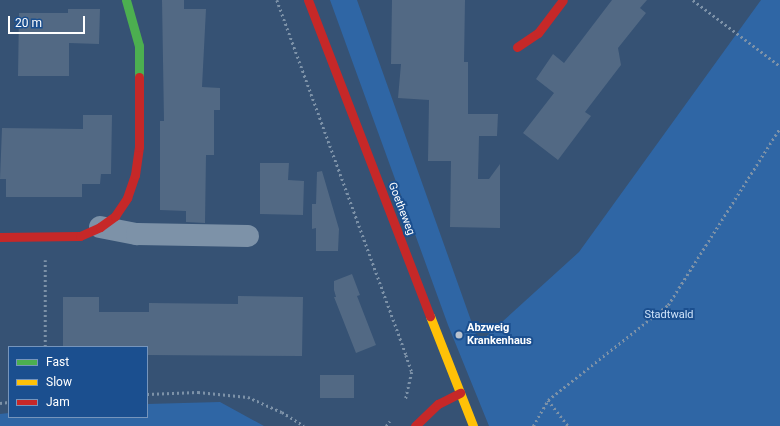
<!DOCTYPE html>
<html>
<head>
<meta charset="utf-8">
<style>
  body { margin:0 }
  #map { position:relative; width:780px; height:426px; overflow:hidden; background:#365274; font-family:Roboto,sans-serif }
  div>[style] { position:absolute }
  [style*='--x'] { left:calc(var(--x)*1px); top:calc(var(--y)*1px); width:calc(var(--w)*1px); rotate:calc(var(--a)*1deg) }
  .green>* { inset:0; background:#2f66a5 }
  .building>* { inset:0; background:#526984; transform-origin:0 0 }
  .path>* { height:2.5px; margin-top:-1.25px; transform-origin:0; background:repeating-linear-gradient(90deg,#7d92a8 0 2px,transparent 0 5px) }
  .street>* { height:22px; margin:-11px; padding:0 11px; transform-origin:11px; border-radius:11px; background:#7d92a8 }
  .fast>* { height:9px; margin:-4.5px; padding:0 4.5px; transform-origin:4.5px; border-radius:4.5px; background:#4caf50 }
  .slow>* { height:9px; margin:-4.5px; padding:0 4.5px; transform-origin:4.5px; border-radius:4.5px; background:#ffc107 }
  .jam>* { height:9px; margin:-4.5px; padding:0 4.5px; transform-origin:4.5px; border-radius:4.5px; background:#c62828 }
  .dots>* { width:11px; height:11px; translate:-50% -50%; box-sizing:border-box; border:2px solid #1b4f8f; border-radius:50% }
  span { translate:-50% -50%; white-space:nowrap; text-align:center; line-height:1.15; -webkit-text-stroke:4px #1b4f8f; paint-order:stroke }
  .street-label { font-size:11px; color:#fff }
  .park-label { font-size:11px; color:#cfe3fa }
  .poi-label { font-size:11px; color:#fff; font-weight:700 }
  .left { translate:0 -50%; text-align:left }
  .legend { position:absolute; left:8px; top:346px; width:140px; height:72px; box-sizing:border-box; background:#1b4f8f; border:1px solid #7695bc; margin:0; padding:5px 7px; list-style:none; font-size:12px; color:#fff }
  .legend li { display:flex; align-items:center; gap:8px; height:20px }
  .legend b { width:20px; border:1px solid #7695bc }
  .scale { position:absolute; left:8px; top:16px; width:77px; height:18px; box-sizing:border-box; border:2px solid #fff; border-top:0; padding-left:5px; font-size:12px; line-height:14px; white-space:nowrap; color:#fff; -webkit-text-stroke:3px #1b4f8f; paint-order:stroke }
</style>
</head>
<body>
<div id="map">
  <div class="green">
    <i style="clip-path:polygon(330px 0,357px 0,479px 343px,579px 252px,761px 0,780px 0,780px 426px,489px 426px,448px 325px)"></i>
    <i style="clip-path:polygon(220px 402px,264px 426px,0 426px,0 414px,9px 413px,9px 417px,147px 417px,147px 404px)"></i>
  </div>
  <div class="building">
    <i style="clip-path:polygon(162px 0,184px 0,184px 9px,206px 9px,202px 87px,220px 88px,220px 110px,214px 110px,214px 155px,206px 155px,205px 223px,186px 222px,186px 211px,160px 210px,160px 121px,164px 121px)"></i>
    <i style="clip-path:polygon(392px 0,465px 0,464px 62px,468px 62px,468px 114px,498px 114px,497px 136px,479px 136px,478px 179px,489px 179px,500px 164px,500px 228px,450px 227px,451px 161px,428px 161px,429px 100px,398px 98px,401px 64px,391px 64px)"></i>
    <i style="clip-path:polygon(612px 0,647px 0,640px 8px,646px 13px,618px 48px,621px 65px,585px 112px,591px 116px,558px 160px,523px 133px,554px 93px,536px 79px,553px 54px,564px 63px)"></i>
    <i style="clip-path:polygon(68px 9px,100px 9px,99px 44px,69px 43px,69px 76px,18px 76px,19px 13px,68px 13px)"></i>
    <i style="clip-path:polygon(83px 115px,112px 115px,111px 174px,101px 174px,100px 184px,82px 184px,82px 197px,6px 197px,6px 179px,0 179px,2px 128px,83px 129px)"></i>
    <i style="clip-path:polygon(260px 163px,289px 163px,288px 180px,304px 181px,303px 215px,260px 214px)"></i>
    <i style="clip-path:polygon(322px 171px,339px 229px,338px 251px,316px 251px,316px 228px,312px 229px,312px 204px,316px 204px,317px 172px)"></i>
    <i style="clip-path:polygon(352px 274px,360px 295px,357px 296px,376px 345px,356px 353px,334px 297px,336px 297px,334px 290px,334px 281px)"></i>
    <i style="clip-path:polygon(238px 296px,303px 297px,302px 356px,148px 355px,148px 347px,63px 347px,63px 297px,99px 297px,99px 312px,149px 312px,149px 303px,238px 304px)"></i>
    <i style="left:320px;top:375px;width:34px;height:23px"></i>
  </div>
  <div class="path">
    <i style="--x:277;--y:0;--w:378;--a:70"></i>
    <i style="--x:406;--y:355;--w:18;--a:71"></i>
    <i style="--x:412;--y:372;--w:28;--a:103"></i>
    <i style="--x:693;--y:0;--w:109;--a:37.2"></i>
    <i style="--x:45;--y:347;--w:87;--a:-90"></i>
    <i style="--x:147;--y:394;--w:51;--a:-2.2"></i>
    <i style="--x:198;--y:392;--w:50;--a:5.7"></i>
    <i style="--x:248;--y:397;--w:37;--a:24"></i>
    <i style="--x:282;--y:412;--w:26;--a:32"></i>
    <i style="--x:548;--y:400;--w:33;--a:52"></i>
    <i style="--x:0;--y:403;--w:9;--a:-6"></i>
    <i style="--x:386;--y:426;--w:6;--a:-51"></i>
    <i style="--x:533;--y:426;--w:30;--a:-60"></i>
    <i style="--x:548;--y:400;--w:153;--a:-38.4"></i>
    <i style="--x:668;--y:305;--w:209;--a:-57.7"></i>
  </div>
  <div class="street">
    <i style="--x:100;--y:227;--w:38;--a:11"></i>
    <i style="--x:137;--y:234;--w:111;--a:1"></i>
  </div>
  <div class="fast">
    <i style="--x:126;--y:0;--w:48;--a:74.2"></i>
    <i style="--x:139;--y:46;--w:31;--a:90"></i>
  </div>
  <div class="slow">
    <i style="--x:430;--y:316;--w:118;--a:68.6"></i>
  </div>
  <div class="jam">
    <i style="--x:308;--y:0;--w:339;--a:68.9"></i>
    <i style="--x:517;--y:47;--w:25;--a:-34"></i>
    <i style="--x:538;--y:33;--w:41;--a:-52.9"></i>
    <i style="--x:0;--y:237;--w:80;--a:-0.7"></i>
    <i style="--x:80;--y:236;--w:22;--a:-24"></i>
    <i style="--x:100;--y:227;--w:19;--a:-36"></i>
    <i style="--x:115;--y:216;--w:22;--a:-56"></i>
    <i style="--x:127;--y:198;--w:24;--a:-71"></i>
    <i style="--x:135;--y:175;--w:28;--a:-82"></i>
    <i style="--x:139;--y:147;--w:70;--a:-90"></i>
    <i style="--x:415;--y:426;--w:32;--a:-44"></i>
    <i style="--x:438;--y:404;--w:25;--a:-27"></i>
  </div>
  <div class="dots">
    <i style="left:459px;top:335px;background:#b9c2ce"></i>
  </div>
  <div class="street-label">
    <span style="left:401px;top:209px;rotate:69deg">Goetheweg</span>
  </div>
  <div class="park-label">
    <span style="left:669px;top:315px">Stadtwald</span>
  </div>
  <div class="poi-label">
    <span class="left" style="left:467px;top:335px">Abzweig<br>Krankenhaus</span>
  </div>
  <ul class="legend">
  <li><b style="height:5px;background:#4caf50"></b>Fast</li>
  <li><b style="height:5px;background:#ffc107"></b>Slow</li>
  <li><b style="height:5px;background:#c62828"></b>Jam</li>
  </ul>
  <div class="scale">20 m</div>
</div>
</body>
</html>
